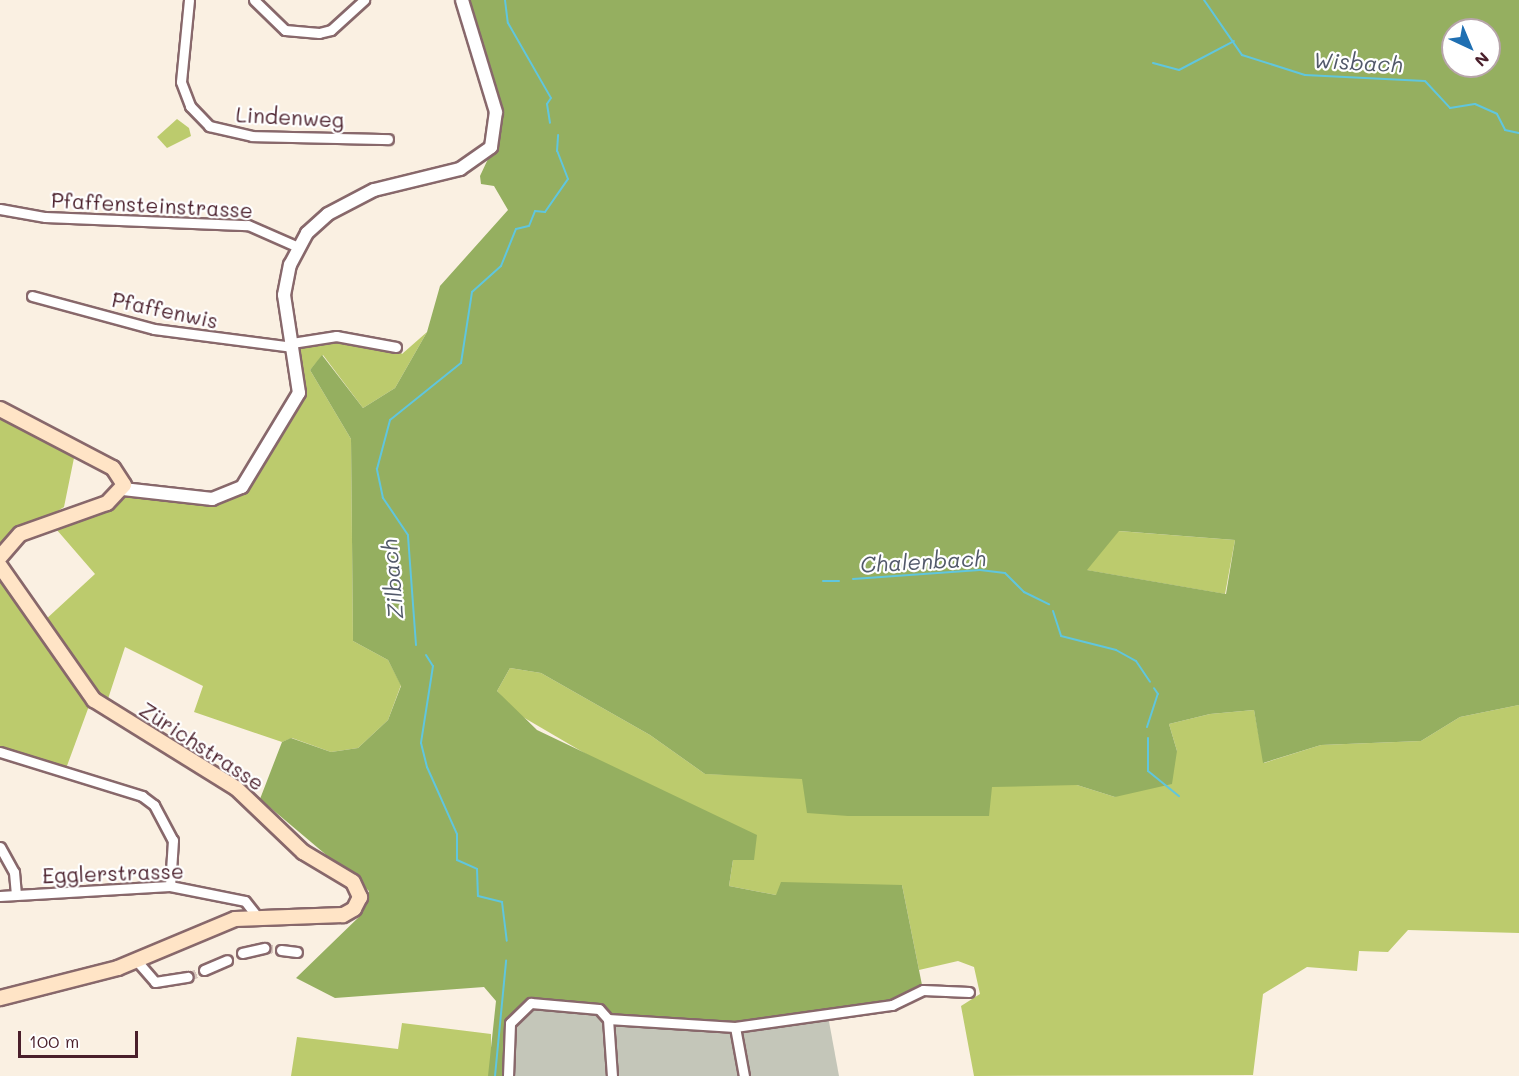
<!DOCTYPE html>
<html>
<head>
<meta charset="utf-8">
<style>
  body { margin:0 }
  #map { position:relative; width:1519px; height:1076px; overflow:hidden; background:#faf0e2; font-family:Mali,sans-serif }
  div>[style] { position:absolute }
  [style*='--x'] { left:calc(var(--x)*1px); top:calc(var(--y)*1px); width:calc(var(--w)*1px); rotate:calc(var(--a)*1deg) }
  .industrial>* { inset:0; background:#c4c6b9 }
  .green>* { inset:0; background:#bccb6d }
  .forest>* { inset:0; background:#95af60 }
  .stream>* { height:2px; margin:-1px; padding:0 1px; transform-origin:1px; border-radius:1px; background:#60c6de }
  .minor-tunnel>* { height:9px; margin-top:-4.5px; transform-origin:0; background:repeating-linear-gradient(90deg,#d7c6bd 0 9px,transparent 0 13.5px) }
  .roads { filter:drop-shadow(2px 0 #88686b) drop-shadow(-2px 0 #88686b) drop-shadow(0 2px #88686b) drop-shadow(0 -2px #88686b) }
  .minor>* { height:9px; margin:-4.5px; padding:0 4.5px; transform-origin:4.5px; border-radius:4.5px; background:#fff }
  .tertiary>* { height:12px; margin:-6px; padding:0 6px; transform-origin:6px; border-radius:6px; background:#fff }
  .secondary>* { height:14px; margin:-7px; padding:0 7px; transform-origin:7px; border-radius:7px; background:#ffe4c6 }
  span { translate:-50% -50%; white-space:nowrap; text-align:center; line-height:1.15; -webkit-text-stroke:4.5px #fff; paint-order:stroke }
  .street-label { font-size:21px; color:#4a1f2b }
  .water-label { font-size:22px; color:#52596a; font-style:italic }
  .north { position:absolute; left:1441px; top:18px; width:60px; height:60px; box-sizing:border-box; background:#fff; border:2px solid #b7a5aa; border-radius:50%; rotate:136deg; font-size:16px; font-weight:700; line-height:24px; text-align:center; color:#4a1f2b }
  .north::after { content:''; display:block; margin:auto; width:21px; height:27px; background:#1f6fb2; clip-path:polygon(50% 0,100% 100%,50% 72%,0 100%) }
  .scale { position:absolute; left:18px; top:1031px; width:120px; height:27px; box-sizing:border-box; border:3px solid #4a1f2b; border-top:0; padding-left:8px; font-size:18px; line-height:21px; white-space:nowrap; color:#4a1f2b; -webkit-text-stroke:4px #fff; paint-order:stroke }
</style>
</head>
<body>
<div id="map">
  <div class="industrial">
    <i style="clip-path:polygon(531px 1003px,828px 1016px,839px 1076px,508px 1076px,510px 1023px)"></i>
  </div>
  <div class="green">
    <i style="clip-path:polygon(177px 119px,189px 128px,191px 136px,167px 148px,157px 137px)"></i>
    <i style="clip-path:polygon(427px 332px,395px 388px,363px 408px,323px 355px,310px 370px,351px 439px,353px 641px,388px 660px,401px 685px,388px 720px,358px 748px,331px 752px,292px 738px,282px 742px,194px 712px,203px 686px,125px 647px,105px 708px,94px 700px,89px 706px,64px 774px,0 752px,0 566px,44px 621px,95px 574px,50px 522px,123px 489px,233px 494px,297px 399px,292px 343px,317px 338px,396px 347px,402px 354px)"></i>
    <i style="clip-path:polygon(0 410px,75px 453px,64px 507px,20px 534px,0 557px)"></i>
    <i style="clip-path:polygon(1118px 531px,1235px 540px,1225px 594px,1086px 570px)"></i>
    <i style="clip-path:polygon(510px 668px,541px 673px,650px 735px,705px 774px,1077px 785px,1115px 797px,1177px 751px,1169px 724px,1210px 714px,1254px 710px,1264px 763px,1321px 745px,1421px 741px,1460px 717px,1519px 705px,1519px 933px,1408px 930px,1388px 952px,1359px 951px,1357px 971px,1307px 967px,1263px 994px,1253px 1075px,974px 1076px,961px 1006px,980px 994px,974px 967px,958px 961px,919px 970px,902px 885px,776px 895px,729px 886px,733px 860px,610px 768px,516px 713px,497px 691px)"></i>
    <i style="clip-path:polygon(402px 1023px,491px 1034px,491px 1076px,291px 1076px,297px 1037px,398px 1049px)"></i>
  </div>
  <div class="forest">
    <i style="clip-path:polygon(evenodd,465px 0,1519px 0,1519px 705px,1460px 717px,1421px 741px,1321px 745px,1263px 763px,1254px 710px,1210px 714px,1169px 724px,1177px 751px,1172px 784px,1115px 797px,1077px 785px,992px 787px,989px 816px,848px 816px,807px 813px,802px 779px,705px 774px,650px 735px,541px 673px,510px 668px,497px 691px,537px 730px,757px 835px,754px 860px,733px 860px,729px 886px,776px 895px,781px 882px,902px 885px,923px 990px,892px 1005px,735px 1027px,608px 1019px,605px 1013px,531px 1003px,513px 1018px,508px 1076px,488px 1076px,496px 1001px,484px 987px,335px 998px,296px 978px,361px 915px,369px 891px,260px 799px,282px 742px,291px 738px,331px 752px,358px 748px,388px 720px,401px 686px,388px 660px,353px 641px,351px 439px,310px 370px,322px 355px,363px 408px,395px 388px,427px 332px,440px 286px,508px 210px,494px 186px,481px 184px,480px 176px,502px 129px,497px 95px,465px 0,1453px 30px,1489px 30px,1489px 66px,1453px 66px,1453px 30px,465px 0,1119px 531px,1235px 540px,1226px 594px,1087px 570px,1119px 531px)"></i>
  </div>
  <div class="stream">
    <i style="--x:505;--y:0;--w:23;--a:83"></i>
    <i style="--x:508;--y:23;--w:86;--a:60.2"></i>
    <i style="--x:551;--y:98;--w:7;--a:124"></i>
    <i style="--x:547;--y:104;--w:19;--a:81"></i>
    <i style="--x:1204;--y:0;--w:67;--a:55.4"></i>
    <i style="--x:1242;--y:55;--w:66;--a:17.6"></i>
    <i style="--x:1305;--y:75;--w:120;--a:2.9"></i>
    <i style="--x:1425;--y:81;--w:37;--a:47"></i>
    <i style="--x:1450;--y:108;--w:25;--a:-9"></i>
    <i style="--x:1475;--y:104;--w:24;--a:24"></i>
    <i style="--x:1497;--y:114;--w:18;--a:63"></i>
    <i style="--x:1505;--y:130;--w:14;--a:12"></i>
    <i style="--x:1153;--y:63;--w:27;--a:15"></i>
    <i style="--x:1179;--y:70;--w:62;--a:-27.8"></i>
    <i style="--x:853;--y:579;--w:127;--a:-4.1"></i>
    <i style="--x:980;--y:570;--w:25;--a:7"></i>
    <i style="--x:1005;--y:573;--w:27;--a:45"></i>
    <i style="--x:1024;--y:592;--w:28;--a:26"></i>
    <i style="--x:823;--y:581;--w:16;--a:0"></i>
    <i style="--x:1053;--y:611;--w:26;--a:72"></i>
    <i style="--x:1061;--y:636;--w:57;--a:14.3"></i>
    <i style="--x:1116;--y:650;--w:23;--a:29"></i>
    <i style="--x:1136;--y:661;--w:25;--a:56"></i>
    <i style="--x:416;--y:645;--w:110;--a:-94.2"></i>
    <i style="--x:408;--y:535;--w:45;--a:-124"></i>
    <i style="--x:383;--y:498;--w:30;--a:-102"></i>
    <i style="--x:377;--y:469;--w:51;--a:-75.1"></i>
    <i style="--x:390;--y:420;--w:91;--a:-38.8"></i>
    <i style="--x:461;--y:363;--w:72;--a:-81.2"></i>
    <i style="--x:472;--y:292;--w:39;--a:-42"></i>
    <i style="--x:501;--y:266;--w:40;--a:-68"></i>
    <i style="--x:516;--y:229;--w:13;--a:-13"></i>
    <i style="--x:529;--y:226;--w:16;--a:-68"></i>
    <i style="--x:535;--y:211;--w:10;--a:6"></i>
    <i style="--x:545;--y:212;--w:40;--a:-55.1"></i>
    <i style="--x:568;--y:179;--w:30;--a:-111"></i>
    <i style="--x:557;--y:151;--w:16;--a:-86"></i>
    <i style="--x:426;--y:655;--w:13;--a:58"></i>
    <i style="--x:433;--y:666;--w:78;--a:98.9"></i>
    <i style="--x:421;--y:743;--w:25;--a:76"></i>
    <i style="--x:427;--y:767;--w:73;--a:65.9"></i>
    <i style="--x:457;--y:834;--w:26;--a:90"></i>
    <i style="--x:457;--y:860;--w:22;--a:24"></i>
    <i style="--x:477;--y:869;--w:27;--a:88"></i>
    <i style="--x:478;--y:896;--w:25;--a:14"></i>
    <i style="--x:502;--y:902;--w:39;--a:83"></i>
    <i style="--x:1147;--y:727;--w:35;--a:-72"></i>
    <i style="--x:1158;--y:694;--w:7;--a:-124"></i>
    <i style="--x:1148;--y:738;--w:33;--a:90"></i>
    <i style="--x:1148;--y:771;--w:40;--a:39"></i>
    <i style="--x:495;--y:1076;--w:116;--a:-84.5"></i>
  </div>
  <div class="minor-tunnel">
    <i style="--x:264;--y:948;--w:17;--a:7"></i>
    <i style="--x:188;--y:977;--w:17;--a:-24"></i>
  </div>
  <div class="roads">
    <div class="minor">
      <i style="--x:189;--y:0;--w:82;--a:95.6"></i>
      <i style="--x:181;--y:82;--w:26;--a:69"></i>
      <i style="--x:190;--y:106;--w:28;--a:46"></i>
      <i style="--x:209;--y:126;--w:44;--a:13.1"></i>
      <i style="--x:252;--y:136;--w:136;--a:1.3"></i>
      <i style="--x:254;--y:0;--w:43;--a:44.1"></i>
      <i style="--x:285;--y:30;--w:34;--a:5"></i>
      <i style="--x:319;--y:33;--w:12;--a:-14"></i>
      <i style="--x:331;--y:30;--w:45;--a:-42.3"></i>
      <i style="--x:0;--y:209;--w:46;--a:10.1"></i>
      <i style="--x:45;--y:217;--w:203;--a:2.3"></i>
      <i style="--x:248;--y:225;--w:55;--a:23.7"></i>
      <i style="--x:32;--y:296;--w:126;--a:15.1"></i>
      <i style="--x:154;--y:329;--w:140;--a:7.4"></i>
      <i style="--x:292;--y:343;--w:45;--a:-9"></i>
      <i style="--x:336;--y:336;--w:61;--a:10.4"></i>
      <i style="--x:0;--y:752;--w:149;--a:17.2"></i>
      <i style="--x:142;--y:796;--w:15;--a:37"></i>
      <i style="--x:154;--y:805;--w:40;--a:62"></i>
      <i style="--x:173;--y:840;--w:46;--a:93.7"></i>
      <i style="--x:0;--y:847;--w:29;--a:61"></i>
      <i style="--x:14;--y:872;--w:23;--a:85"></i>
      <i style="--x:0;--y:896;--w:170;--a:-3.4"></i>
      <i style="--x:170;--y:886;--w:76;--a:11.3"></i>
      <i style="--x:245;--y:901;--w:16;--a:52"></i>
      <i style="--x:281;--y:950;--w:16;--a:7"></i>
      <i style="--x:242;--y:953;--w:23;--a:-13"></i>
      <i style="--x:136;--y:960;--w:29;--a:49"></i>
      <i style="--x:155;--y:982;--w:33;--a:-9"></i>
      <i style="--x:204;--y:970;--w:25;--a:-23"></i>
      <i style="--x:608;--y:1019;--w:57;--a:86"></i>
      <i style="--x:735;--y:1027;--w:50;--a:79.6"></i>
      <i style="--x:508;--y:1076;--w:53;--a:-87.8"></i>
      <i style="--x:510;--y:1023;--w:29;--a:-44"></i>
      <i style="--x:531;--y:1003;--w:68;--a:5"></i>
      <i style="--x:599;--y:1009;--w:13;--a:48"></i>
      <i style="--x:608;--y:1019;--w:127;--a:3.6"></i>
      <i style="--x:735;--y:1027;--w:159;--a:-8"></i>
      <i style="--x:892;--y:1005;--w:34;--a:-26"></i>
      <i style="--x:923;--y:990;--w:46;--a:2.5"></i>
    </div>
    <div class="tertiary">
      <i style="--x:123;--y:489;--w:90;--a:6.4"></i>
      <i style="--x:212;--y:499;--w:32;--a:-22"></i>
      <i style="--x:242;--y:487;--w:110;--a:-58.8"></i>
      <i style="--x:299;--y:393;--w:99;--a:-98.7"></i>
      <i style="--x:284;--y:295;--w:31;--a:-79"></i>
      <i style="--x:290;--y:265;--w:36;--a:-62"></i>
      <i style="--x:307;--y:233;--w:28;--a:-42"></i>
      <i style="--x:328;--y:214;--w:52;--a:-27.6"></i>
      <i style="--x:374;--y:190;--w:89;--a:-13.7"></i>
      <i style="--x:460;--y:169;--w:38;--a:-35"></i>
      <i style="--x:491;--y:147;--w:35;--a:-82"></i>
      <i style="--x:496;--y:112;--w:117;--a:-106.9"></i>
    </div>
    <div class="secondary">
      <i style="--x:0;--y:409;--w:127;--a:27.6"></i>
      <i style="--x:113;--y:468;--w:20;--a:57"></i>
      <i style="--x:124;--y:485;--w:25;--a:133"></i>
      <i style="--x:107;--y:503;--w:92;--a:160.4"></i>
      <i style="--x:20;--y:534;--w:30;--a:131"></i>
      <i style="--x:0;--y:566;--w:164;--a:55"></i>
      <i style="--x:94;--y:700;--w:167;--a:31.8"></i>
      <i style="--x:236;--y:788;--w:93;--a:43.7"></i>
      <i style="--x:303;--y:852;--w:58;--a:31"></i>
      <i style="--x:353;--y:882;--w:17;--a:65"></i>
      <i style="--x:360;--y:897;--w:13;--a:117"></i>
      <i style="--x:354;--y:909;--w:13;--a:151"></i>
      <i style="--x:343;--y:915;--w:108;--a:177.9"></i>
      <i style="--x:235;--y:919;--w:127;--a:157.3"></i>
      <i style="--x:118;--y:968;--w:122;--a:165.7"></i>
    </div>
  </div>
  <div class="street-label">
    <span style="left:290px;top:117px;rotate:3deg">Lindenweg</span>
    <span style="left:152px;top:205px;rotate:3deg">Pfaffensteinstrasse</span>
    <span style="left:165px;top:310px;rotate:12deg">Pfaffenwis</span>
    <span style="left:202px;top:746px;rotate:33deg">Zürichstrasse</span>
    <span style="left:113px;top:873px;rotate:-2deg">Egglerstrasse</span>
  </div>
  <div class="water-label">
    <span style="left:1358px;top:62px;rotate:3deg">Wisbach</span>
    <span style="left:923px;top:561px;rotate:-3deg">Chalenbach</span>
    <span style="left:392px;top:579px;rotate:-95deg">Zilbach</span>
  </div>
  <div class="north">N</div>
  <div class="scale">100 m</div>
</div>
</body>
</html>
